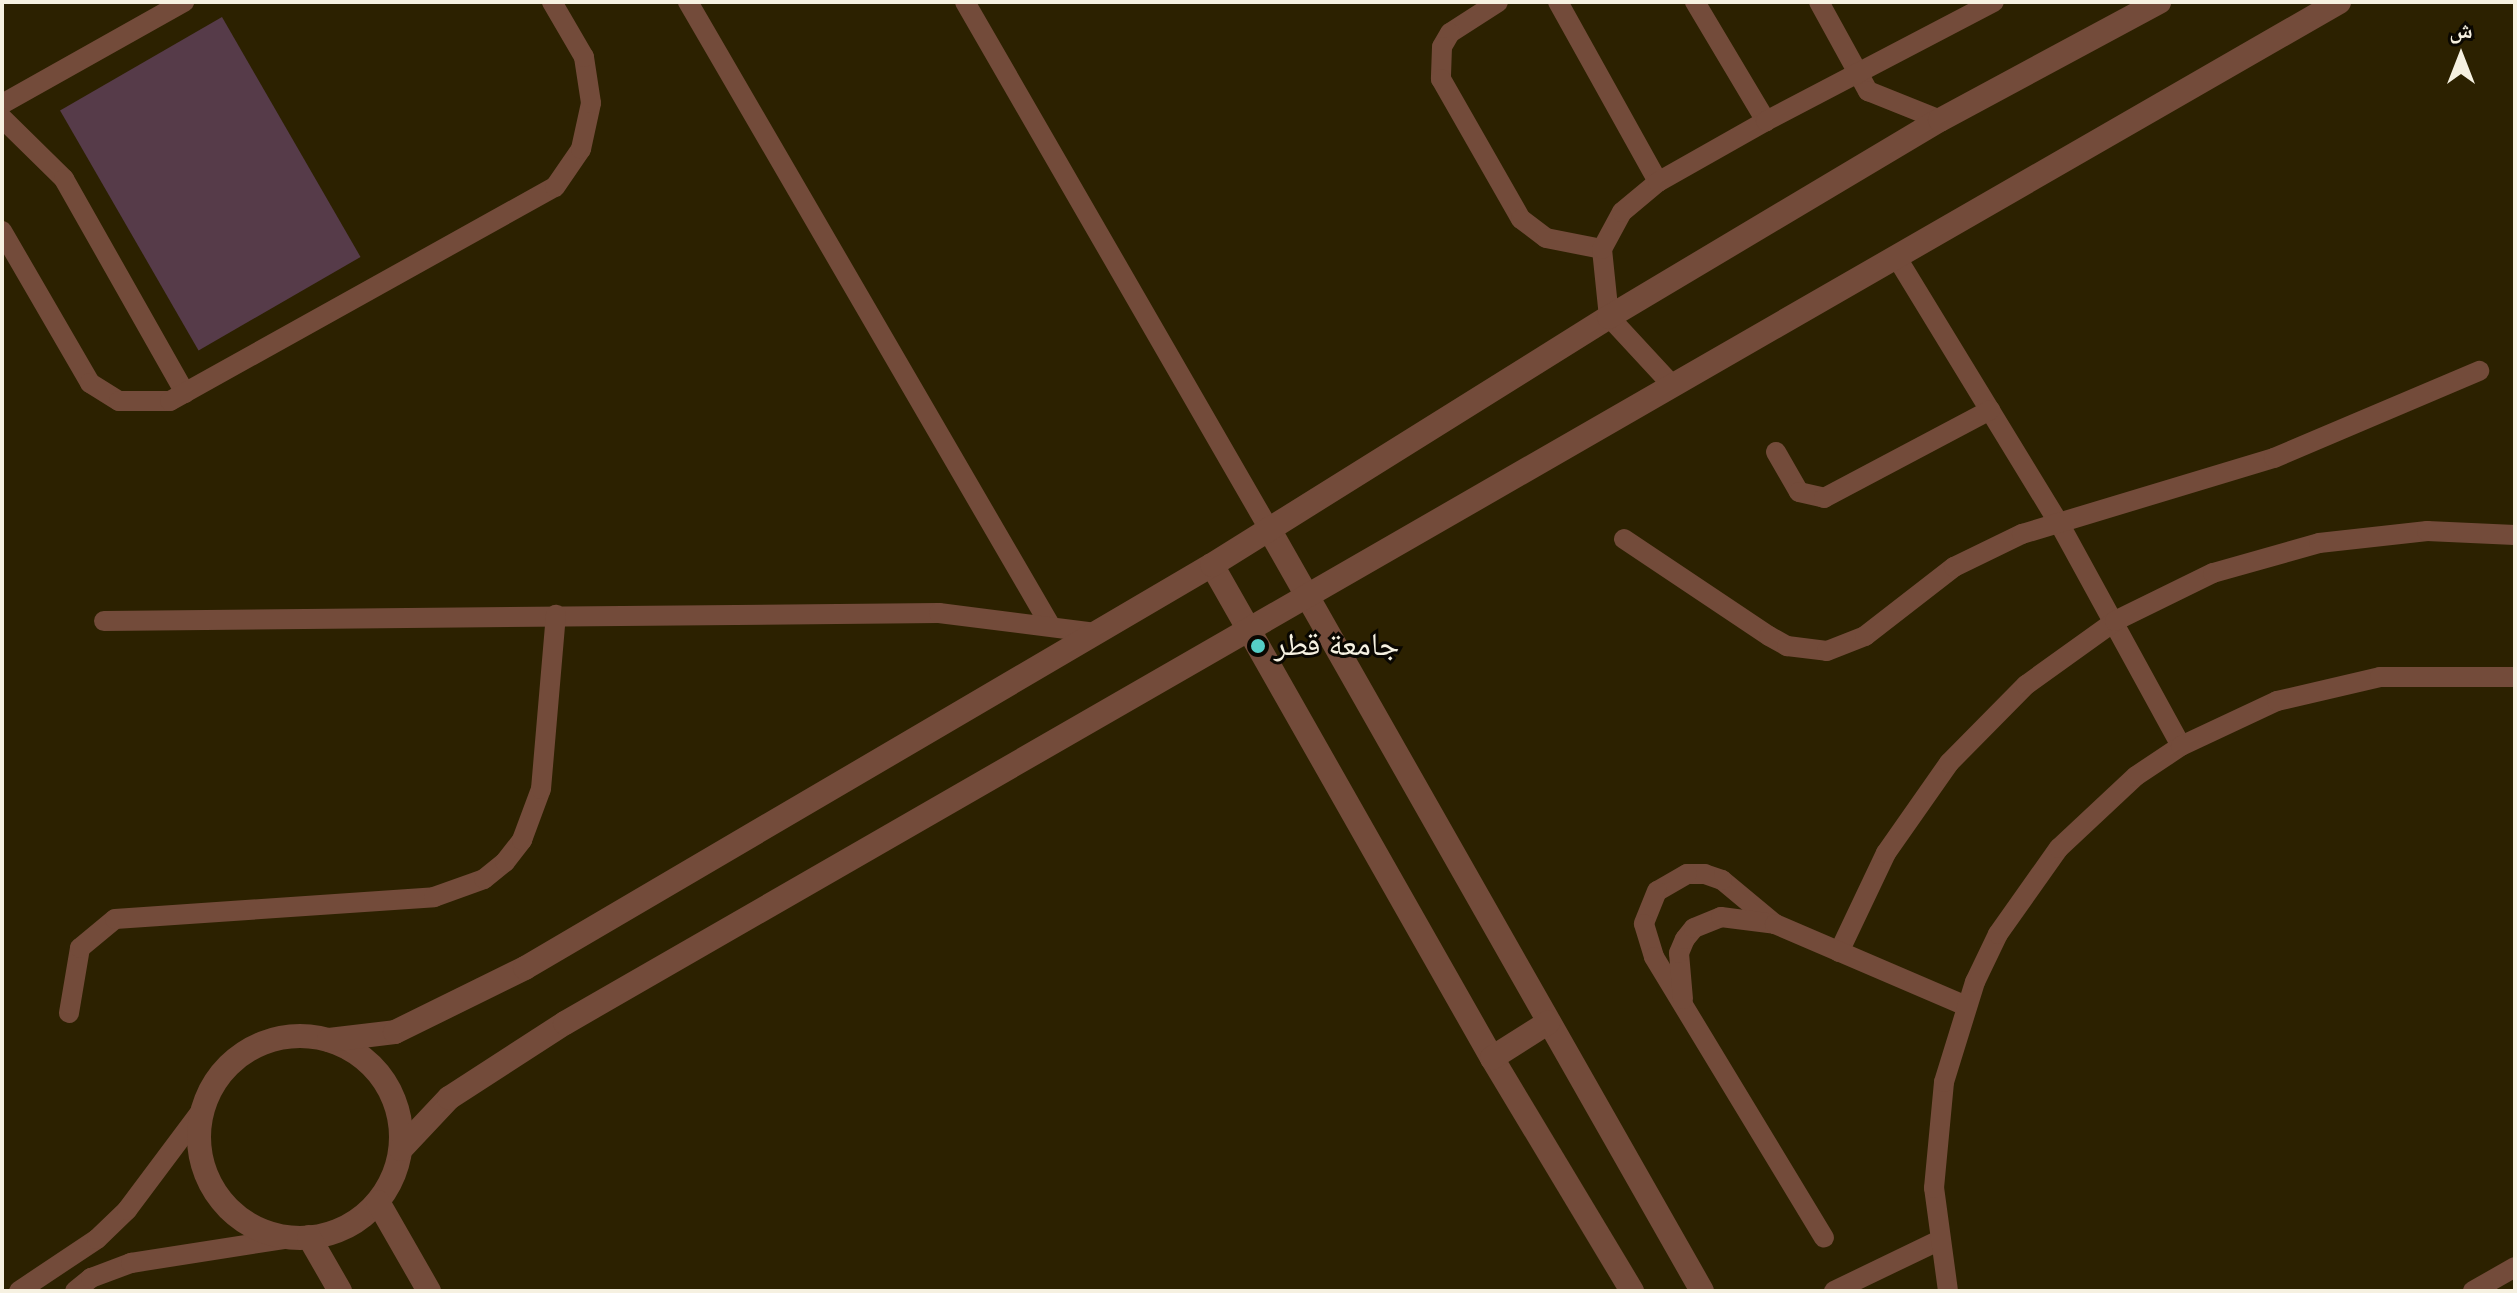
<!DOCTYPE html>
<html>
<head>
<meta charset="utf-8">
<style>
  body { margin:0 }
  #map { position:relative; width:2517px; height:1293px; overflow:hidden; background:#241b02; font-family:Spectral,"Noto Naskh Arabic",serif }
  div>[style] { position:absolute }
  [style*='--x'] { left:calc(var(--x)*1px); top:calc(var(--y)*1px); width:calc(var(--w)*1px); rotate:calc(var(--a)*1deg) }
  .built>* { inset:0; background:#2c2100; transform-origin:0 0 }
  .building>* { inset:0; background:#563b49; transform-origin:0 0 }
  .lane>* { height:20px; margin:-10px; padding:0 10px; transform-origin:10px; border-radius:10px; background:#734b3a }
  .street>* { height:24px; margin:-12px; padding:0 12px; transform-origin:12px; border-radius:12px; background:#734b3a }
  .street>.ring { margin:-12px; padding:0; box-sizing:content-box; background:none; border:24px solid #734b3a; border-radius:50% }
  .dots>* { width:22px; height:22px; translate:-50% -50%; box-sizing:border-box; border:4px solid #0a0701; border-radius:50% }
  span { translate:-50% -50%; white-space:nowrap; text-align:center; line-height:1.15; -webkit-text-stroke:6px #0a0701; paint-order:stroke }
  .poi-label { font-size:32px; color:#f6f1e1 }
  .left { translate:0 -50%; text-align:left }
  .frame { position:absolute; inset:0; border:4px solid #f6f1e1; pointer-events:none }
  .north { position:absolute; left:2421px; top:16px; width:80px; height:80px; -webkit-text-stroke:6px #0a0701; paint-order:stroke; rotate:0deg; font-size:22px; font-weight:700; line-height:32px; text-align:center; color:#f6f1e1 }
  .north::after { content:''; display:block; margin:auto; width:28px; height:36px; background:#f6f1e1; clip-path:polygon(50% 0,100% 100%,50% 72%,0 100%) }
</style>
</head>
<body>
<div id="map">
  <div class="built">
    <i style="left:2px;top:2px;width:2513px;height:1289px"></i>
  </div>
  <div class="building">
    <i style="left:222px;top:17px;width:277px;height:187px;rotate:60deg"></i>
  </div>
  <div class="lane">
    <i style="--x:688;--y:2;--w:721;--a:59.84"></i>
    <i style="--x:965;--y:2;--w:608;--a:60.02"></i>
    <i style="--x:1498;--y:2;--w:57;--a:147.1"></i>
    <i style="--x:1450;--y:33;--w:16;--a:120"></i>
    <i style="--x:1442;--y:47;--w:32;--a:92"></i>
    <i style="--x:1441;--y:79;--w:161;--a:60.3"></i>
    <i style="--x:1521;--y:219;--w:31;--a:37"></i>
    <i style="--x:1546;--y:238;--w:57;--a:11.1"></i>
    <i style="--x:1558;--y:2;--w:206;--a:60.9"></i>
    <i style="--x:1695;--y:2;--w:139;--a:59.2"></i>
    <i style="--x:1819;--y:2;--w:102;--a:61.2"></i>
    <i style="--x:1868;--y:91;--w:78;--a:21.9"></i>
    <i style="--x:2;--y:104;--w:209;--a:-29.3"></i>
    <i style="--x:2;--y:118;--w:87;--a:44.5"></i>
    <i style="--x:64;--y:179;--w:246;--a:60.5"></i>
    <i style="--x:2;--y:231;--w:176;--a:59.9"></i>
    <i style="--x:90;--y:383;--w:34;--a:32"></i>
    <i style="--x:119;--y:401;--w:51;--a:0"></i>
    <i style="--x:170;--y:401;--w:440;--a:-29.1"></i>
    <i style="--x:555;--y:187;--w:46;--a:-55.6"></i>
    <i style="--x:581;--y:149;--w:47;--a:-77.7"></i>
    <i style="--x:591;--y:103;--w:47;--a:-98.7"></i>
    <i style="--x:584;--y:57;--w:64;--a:-120.2"></i>
    <i style="--x:1897;--y:258;--w:311;--a:58.6"></i>
    <i style="--x:2059;--y:523;--w:254;--a:61.3"></i>
    <i style="--x:1673;--y:386;--w:94;--a:-132.8"></i>
    <i style="--x:1609;--y:317;--w:68;--a:-95.9"></i>
    <i style="--x:1602;--y:249;--w:42;--a:-61.6"></i>
    <i style="--x:1622;--y:212;--w:47;--a:-39.8"></i>
    <i style="--x:1658;--y:182;--w:124;--a:-29.5"></i>
    <i style="--x:1766;--y:121;--w:257;--a:-27.6"></i>
    <i style="--x:1776;--y:452;--w:46;--a:60.1"></i>
    <i style="--x:1799;--y:492;--w:26;--a:13"></i>
    <i style="--x:1824;--y:498;--w:188;--a:-27.9"></i>
    <i style="--x:1624;--y:539;--w:174;--a:33.8"></i>
    <i style="--x:1769;--y:636;--w:21;--a:29"></i>
    <i style="--x:1787;--y:646;--w:40;--a:7.1"></i>
    <i style="--x:1827;--y:651;--w:41;--a:-21.5"></i>
    <i style="--x:1865;--y:636;--w:113;--a:-37.8"></i>
    <i style="--x:1954;--y:567;--w:76;--a:-25.9"></i>
    <i style="--x:2022;--y:534;--w:263;--a:-16.8"></i>
    <i style="--x:2274;--y:458;--w:223;--a:-23"></i>
    <i style="--x:104;--y:621;--w:835;--a:-0.55"></i>
    <i style="--x:939;--y:613;--w:160;--a:7.2"></i>
    <i style="--x:1775;--y:924;--w:69;--a:-140.3"></i>
    <i style="--x:1722;--y:880;--w:18;--a:-161"></i>
    <i style="--x:1705;--y:874;--w:18;--a:180"></i>
    <i style="--x:1687;--y:874;--w:34;--a:150"></i>
    <i style="--x:1657;--y:891;--w:35;--a:112"></i>
    <i style="--x:1644;--y:924;--w:34;--a:73"></i>
    <i style="--x:1654;--y:957;--w:328;--a:58.8"></i>
    <i style="--x:1839;--y:952;--w:110;--a:-64.6"></i>
    <i style="--x:1886;--y:853;--w:110;--a:-55"></i>
    <i style="--x:1949;--y:763;--w:110;--a:-45.4"></i>
    <i style="--x:2026;--y:685;--w:110;--a:-35.7"></i>
    <i style="--x:2115;--y:621;--w:109;--a:-26.1"></i>
    <i style="--x:2213;--y:573;--w:110;--a:-15.8"></i>
    <i style="--x:2319;--y:543;--w:109;--a:-6.3"></i>
    <i style="--x:2427;--y:531;--w:88;--a:2.6"></i>
    <i style="--x:1683;--y:999;--w:46;--a:-95"></i>
    <i style="--x:1679;--y:953;--w:15;--a:-67"></i>
    <i style="--x:1685;--y:939;--w:14;--a:-51"></i>
    <i style="--x:1694;--y:928;--w:29;--a:-22"></i>
    <i style="--x:1721;--y:917;--w:54;--a:7.4"></i>
    <i style="--x:1775;--y:924;--w:208;--a:23.2"></i>
    <i style="--x:69;--y:1013;--w:66;--a:-80.4"></i>
    <i style="--x:80;--y:948;--w:45;--a:-39.6"></i>
    <i style="--x:115;--y:919;--w:320;--a:-3.9"></i>
    <i style="--x:434;--y:897;--w:53;--a:-19.8"></i>
    <i style="--x:484;--y:879;--w:27;--a:-39"></i>
    <i style="--x:505;--y:862;--w:28;--a:-52"></i>
    <i style="--x:522;--y:840;--w:54;--a:-69.6"></i>
    <i style="--x:541;--y:789;--w:175;--a:-85.1"></i>
    <i style="--x:19;--y:1291;--w:94;--a:-33.7"></i>
    <i style="--x:97;--y:1239;--w:42;--a:-44"></i>
    <i style="--x:127;--y:1210;--w:129;--a:-53.2"></i>
    <i style="--x:75;--y:1291;--w:21;--a:-39"></i>
    <i style="--x:91;--y:1278;--w:43;--a:-20.6"></i>
    <i style="--x:131;--y:1263;--w:161;--a:-8.9"></i>
    <i style="--x:1834;--y:1291;--w:115;--a:-25.7"></i>
    <i style="--x:1948;--y:1291;--w:104;--a:-97.7"></i>
    <i style="--x:1934;--y:1188;--w:106;--a:-84.6"></i>
    <i style="--x:1944;--y:1082;--w:105;--a:-72.8"></i>
    <i style="--x:1975;--y:982;--w:53;--a:-64.4"></i>
    <i style="--x:1998;--y:934;--w:105;--a:-54.7"></i>
    <i style="--x:2059;--y:848;--w:105;--a:-43.1"></i>
    <i style="--x:2136;--y:776;--w:54;--a:-33.7"></i>
    <i style="--x:2181;--y:746;--w:106;--a:-25.1"></i>
    <i style="--x:2277;--y:701;--w:106;--a:-13.1"></i>
    <i style="--x:2380;--y:677;--w:135;--a:0"></i>
    <i style="--x:2473;--y:1291;--w:48;--a:-29.7"></i>
  </div>
  <div class="street">
    <i style="--x:1269;--y:529;--w:876;--a:60.39"></i>
    <i style="--x:1212;--y:565;--w:567;--a:60.41"></i>
    <i style="--x:1492;--y:1058;--w:272;--a:59"></i>
    <i class="ring" style="left:199px;top:1036px;width:178px;height:178px"></i>
    <i style="--x:329;--y:1040;--w:66;--a:-6.9"></i>
    <i style="--x:395;--y:1032;--w:145;--a:-26.2"></i>
    <i style="--x:525;--y:968;--w:796;--a:-30.4"></i>
    <i style="--x:1212;--y:565;--w:468;--a:-32"></i>
    <i style="--x:1609;--y:317;--w:385;--a:-30.8"></i>
    <i style="--x:1940;--y:120;--w:249;--a:-28.3"></i>
    <i style="--x:1492;--y:1058;--w:67;--a:-32.3"></i>
    <i style="--x:401;--y:1149;--w:70;--a:-46.7"></i>
    <i style="--x:449;--y:1098;--w:138;--a:-32.9"></i>
    <i style="--x:565;--y:1023;--w:2047;--a:-29.92"></i>
    <i style="--x:378;--y:1202;--w:103;--a:60.2"></i>
    <i style="--x:309;--y:1237;--w:62;--a:60.1"></i>
  </div>
  <div class="dots">
    <i style="left:1258px;top:646px;background:#55cec6"></i>
  </div>
  <div class="poi-label">
    <span class="left" style="left:1274px;top:646px">جامعة قطر</span>
  </div>
  <div class="frame"></div>
  <div class="north">ش</div>
</div>
</body>
</html>
